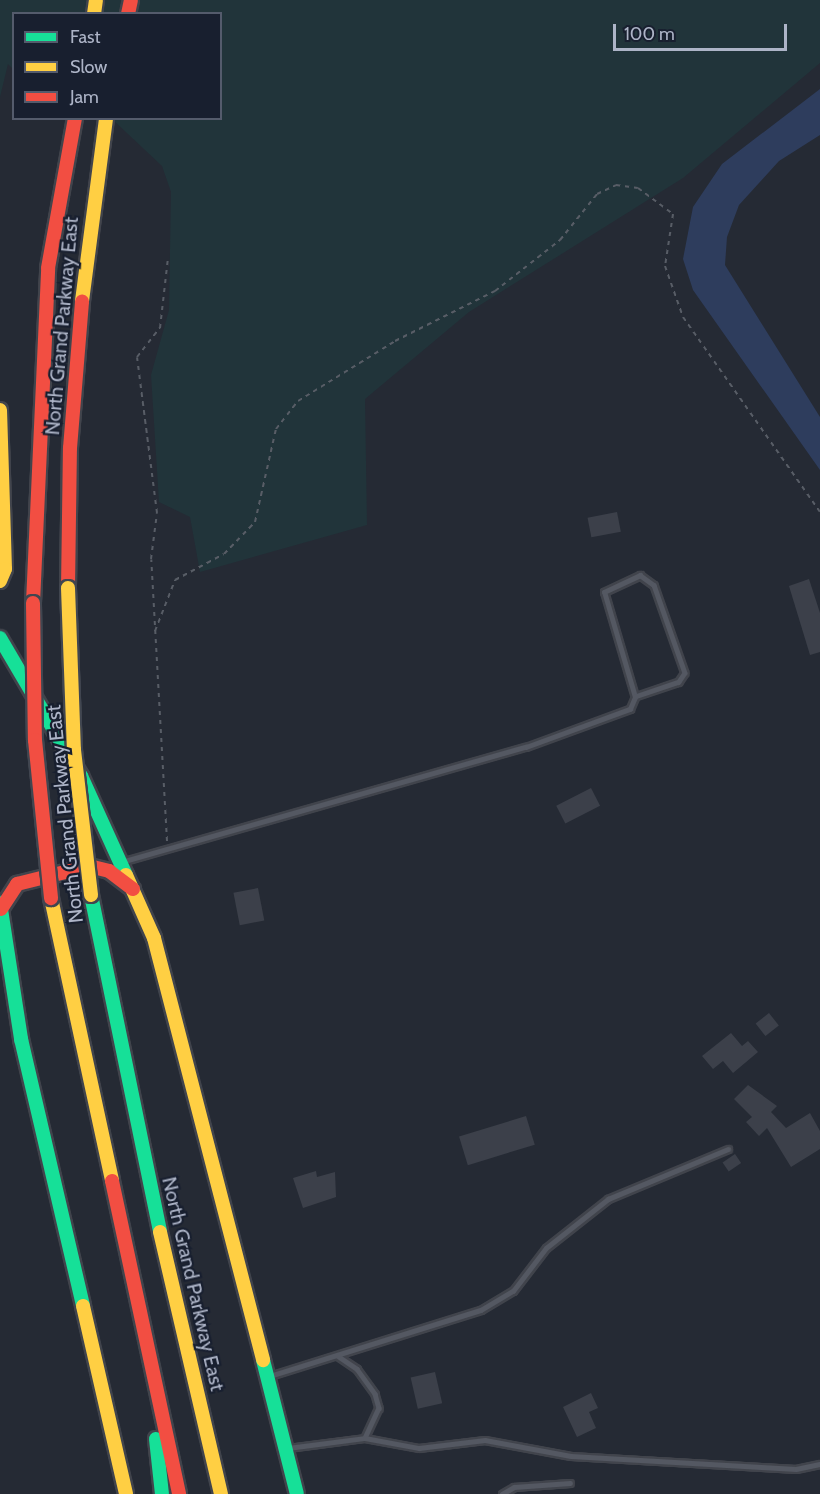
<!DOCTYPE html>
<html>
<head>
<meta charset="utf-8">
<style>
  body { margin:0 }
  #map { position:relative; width:820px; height:1494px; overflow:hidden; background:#252a34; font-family:Cabin,sans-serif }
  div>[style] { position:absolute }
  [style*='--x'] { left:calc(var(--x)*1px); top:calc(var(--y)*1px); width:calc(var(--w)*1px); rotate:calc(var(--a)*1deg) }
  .green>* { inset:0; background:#21343a }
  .water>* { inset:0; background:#2e3d5d }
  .building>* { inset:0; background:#3c404a; transform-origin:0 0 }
  .path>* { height:2px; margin-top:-1px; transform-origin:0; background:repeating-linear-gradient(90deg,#585d66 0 4.5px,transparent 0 9px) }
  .roads { filter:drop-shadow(2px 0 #41444c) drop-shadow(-2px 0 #41444c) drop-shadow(0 2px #41444c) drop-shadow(0 -2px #41444c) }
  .lane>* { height:4.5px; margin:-2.25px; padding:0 2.25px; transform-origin:2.25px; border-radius:2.25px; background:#545862 }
  .fast>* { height:14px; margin:-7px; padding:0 7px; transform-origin:7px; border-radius:7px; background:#16e098 }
  .slow>* { height:14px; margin:-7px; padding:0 7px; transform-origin:7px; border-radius:7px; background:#ffcf43 }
  .jam>* { height:14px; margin:-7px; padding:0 7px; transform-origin:7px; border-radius:7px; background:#f24e42 }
  .bridges { filter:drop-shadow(2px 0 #414650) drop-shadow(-2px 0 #414650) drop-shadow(0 2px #414650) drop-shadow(0 -2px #414650) }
  .slow-bridge>* { height:14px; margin:-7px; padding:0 7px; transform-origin:7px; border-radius:7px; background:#ffcf43 }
  .jam-bridge>* { height:14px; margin:-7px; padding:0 7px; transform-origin:7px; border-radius:7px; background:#f24e42 }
  span { translate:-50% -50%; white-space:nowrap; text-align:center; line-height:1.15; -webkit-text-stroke:4.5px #181f2f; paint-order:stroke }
  .street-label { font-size:20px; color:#adb4c7 }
  .legend { position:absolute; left:12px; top:12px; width:210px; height:108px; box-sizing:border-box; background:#181f2f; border:2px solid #545b6c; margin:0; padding:8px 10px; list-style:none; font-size:18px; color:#adb4c7 }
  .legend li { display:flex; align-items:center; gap:12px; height:30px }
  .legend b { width:30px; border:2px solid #545b6c }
  .scale { position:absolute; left:613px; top:24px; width:174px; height:27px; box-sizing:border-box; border:3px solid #adb4c7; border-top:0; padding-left:8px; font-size:18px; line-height:21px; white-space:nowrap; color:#adb4c7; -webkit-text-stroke:4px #181f2f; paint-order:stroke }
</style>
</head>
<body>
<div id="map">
  <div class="green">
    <i style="clip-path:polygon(0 0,820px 0,820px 63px,683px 178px,469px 312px,365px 399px,367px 525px,200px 572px,190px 517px,159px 502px,151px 375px,169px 310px,171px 192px,162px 166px,112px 119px,220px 118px,220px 14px,14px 14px,13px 69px,8px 64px,0 97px)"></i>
  </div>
  <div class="water">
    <i style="clip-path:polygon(820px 89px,820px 135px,779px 161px,739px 205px,727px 237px,725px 265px,820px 417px,820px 470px,693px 290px,683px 259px,693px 207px,722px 164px)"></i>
  </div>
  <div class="building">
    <i style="left:617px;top:512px;width:20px;height:30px;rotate:79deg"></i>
    <i style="clip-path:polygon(809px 579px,820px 613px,820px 652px,810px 655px,789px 586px)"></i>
    <i style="left:591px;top:788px;width:20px;height:39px;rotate:63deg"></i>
    <i style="left:258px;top:888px;width:33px;height:25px;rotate:79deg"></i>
    <i style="left:769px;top:1013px;width:16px;height:17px;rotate:52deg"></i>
    <i style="clip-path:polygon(731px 1033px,742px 1046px,748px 1041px,758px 1052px,733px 1073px,723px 1061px,713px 1069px,702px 1056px)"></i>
    <i style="clip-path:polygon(748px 1085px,777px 1106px,771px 1112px,786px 1128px,810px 1113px,820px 1131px,820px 1149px,791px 1167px,767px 1128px,759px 1136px,746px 1122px,752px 1117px,734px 1099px)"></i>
    <i style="left:526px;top:1116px;width:30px;height:70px;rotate:73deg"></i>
    <i style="left:735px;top:1154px;width:11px;height:15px;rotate:56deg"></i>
    <i style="clip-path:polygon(316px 1171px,317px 1177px,335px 1172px,336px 1197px,303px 1208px,293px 1178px)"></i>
    <i style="left:435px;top:1372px;width:32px;height:25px;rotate:77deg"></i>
    <i style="clip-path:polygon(591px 1393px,598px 1408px,589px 1412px,596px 1428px,577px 1437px,563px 1407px)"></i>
  </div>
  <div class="path">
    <i style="--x:155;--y:631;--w:55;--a:-68.6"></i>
    <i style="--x:175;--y:580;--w:55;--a:-28"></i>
    <i style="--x:224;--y:554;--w:45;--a:-45.9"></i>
    <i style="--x:255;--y:522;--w:95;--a:-77.3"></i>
    <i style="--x:276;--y:429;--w:36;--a:-52"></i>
    <i style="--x:298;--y:401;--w:114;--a:-31.7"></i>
    <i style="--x:395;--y:341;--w:112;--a:-26.6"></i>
    <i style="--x:495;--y:291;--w:83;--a:-38.1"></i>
    <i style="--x:560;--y:240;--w:59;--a:-51.2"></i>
    <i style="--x:597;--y:194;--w:21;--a:-25"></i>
    <i style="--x:616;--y:185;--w:22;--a:8"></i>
    <i style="--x:638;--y:188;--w:44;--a:36.6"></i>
    <i style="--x:673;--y:214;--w:53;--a:98.7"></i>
    <i style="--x:665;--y:266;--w:54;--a:70.6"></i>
    <i style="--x:683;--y:317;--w:238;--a:54.9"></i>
    <i style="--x:167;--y:841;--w:282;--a:-93.2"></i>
    <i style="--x:151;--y:559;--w:46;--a:-82.6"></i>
    <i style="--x:157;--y:513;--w:157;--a:-97.3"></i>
    <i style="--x:137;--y:357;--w:37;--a:-52"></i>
    <i style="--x:160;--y:328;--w:70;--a:-83.5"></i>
  </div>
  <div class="roads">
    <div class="lane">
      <i style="--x:121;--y:862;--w:421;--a:-15.9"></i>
      <i style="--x:526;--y:747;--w:111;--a:-20.1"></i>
      <i style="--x:630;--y:709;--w:13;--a:-67"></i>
      <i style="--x:635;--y:697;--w:109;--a:-106.4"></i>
      <i style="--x:604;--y:592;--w:40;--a:-25"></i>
      <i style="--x:640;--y:575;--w:17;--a:36"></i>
      <i style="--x:654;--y:585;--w:93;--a:70.6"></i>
      <i style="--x:685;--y:673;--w:11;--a:124"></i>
      <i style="--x:679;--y:682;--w:46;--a:161.2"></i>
      <i style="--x:338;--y:1356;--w:23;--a:34"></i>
      <i style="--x:357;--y:1369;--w:31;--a:54"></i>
      <i style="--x:375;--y:1394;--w:15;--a:74"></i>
      <i style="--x:379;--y:1408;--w:33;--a:115"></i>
      <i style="--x:270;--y:1376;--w:221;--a:-17.4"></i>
      <i style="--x:481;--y:1310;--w:37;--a:-31"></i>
      <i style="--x:513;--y:1291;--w:54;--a:-52.5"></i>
      <i style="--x:546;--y:1248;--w:79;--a:-38.3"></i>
      <i style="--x:608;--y:1199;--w:130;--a:-22.6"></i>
      <i style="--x:288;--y:1448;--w:78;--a:-7.4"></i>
      <i style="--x:365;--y:1438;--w:55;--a:10.5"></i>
      <i style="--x:419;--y:1448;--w:66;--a:-6.9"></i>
      <i style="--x:485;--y:1440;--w:87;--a:10.5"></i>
      <i style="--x:571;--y:1456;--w:225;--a:3.3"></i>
      <i style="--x:796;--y:1469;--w:25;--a:-12"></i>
      <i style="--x:502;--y:1494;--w:14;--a:-30"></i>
      <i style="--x:514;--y:1487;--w:56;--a:-4.1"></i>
    </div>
    <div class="fast">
      <i style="--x:0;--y:638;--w:160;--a:59.6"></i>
      <i style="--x:81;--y:776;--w:109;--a:65.6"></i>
      <i style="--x:91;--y:895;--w:344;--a:78.4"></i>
      <i style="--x:0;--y:903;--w:138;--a:81.2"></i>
      <i style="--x:21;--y:1039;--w:274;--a:76.9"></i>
      <i style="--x:263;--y:1360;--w:138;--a:75.8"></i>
      <i style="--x:156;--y:1439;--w:55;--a:83.8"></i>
    </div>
    <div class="slow">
      <i style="--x:94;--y:14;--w:14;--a:-82"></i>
      <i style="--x:82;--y:301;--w:185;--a:-82.5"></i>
      <i style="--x:0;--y:410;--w:159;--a:88.2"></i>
      <i style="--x:5;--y:569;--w:13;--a:113"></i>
      <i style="--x:126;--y:875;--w:69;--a:66"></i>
      <i style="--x:154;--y:938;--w:436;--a:75.5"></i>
      <i style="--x:51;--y:898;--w:289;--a:77.8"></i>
      <i style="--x:160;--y:1232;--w:269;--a:76.9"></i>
      <i style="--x:83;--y:1306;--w:193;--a:77.1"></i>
    </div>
    <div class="jam">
      <i style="--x:128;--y:14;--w:14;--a:-78"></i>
      <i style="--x:68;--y:588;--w:140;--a:-89.2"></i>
      <i style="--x:70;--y:448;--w:147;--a:-85.3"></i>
      <i style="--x:33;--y:603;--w:335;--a:-87.4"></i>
      <i style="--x:48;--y:268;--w:152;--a:-79.8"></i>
      <i style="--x:1;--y:909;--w:30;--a:-57"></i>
      <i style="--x:17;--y:884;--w:74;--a:-14"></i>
      <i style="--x:89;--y:866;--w:21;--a:14"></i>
      <i style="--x:109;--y:871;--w:30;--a:37"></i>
      <i style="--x:112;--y:1181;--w:320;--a:77.9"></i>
    </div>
  </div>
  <div class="bridges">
    <div class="slow-bridge">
      <i style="--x:68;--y:588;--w:162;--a:87.9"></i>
      <i style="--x:74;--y:750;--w:146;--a:83.3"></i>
    </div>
    <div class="jam-bridge">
      <i style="--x:33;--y:603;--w:137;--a:89.2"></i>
      <i style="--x:35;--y:740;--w:159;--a:84.2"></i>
    </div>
  </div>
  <div class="street-label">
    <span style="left:62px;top:326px;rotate:-85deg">North Grand Parkway East</span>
    <span style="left:65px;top:814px;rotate:-96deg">North Grand Parkway East</span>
    <span style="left:193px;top:1284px;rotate:77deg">North Grand Parkway East</span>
  </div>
  <ul class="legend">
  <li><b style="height:8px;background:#16e098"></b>Fast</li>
  <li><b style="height:8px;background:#ffcf43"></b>Slow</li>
  <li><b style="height:8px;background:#f24e42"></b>Jam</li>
  </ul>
  <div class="scale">100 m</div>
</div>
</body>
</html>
